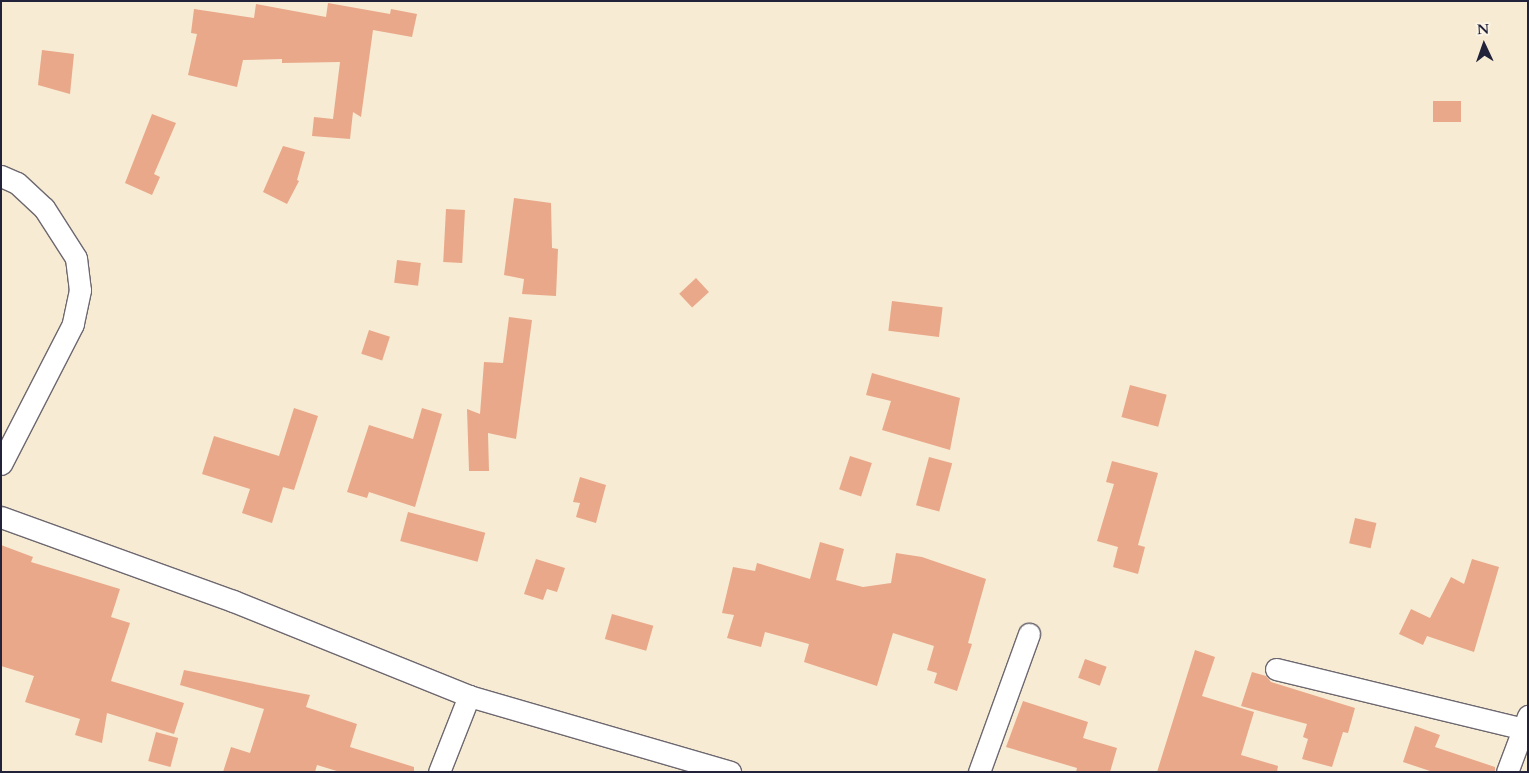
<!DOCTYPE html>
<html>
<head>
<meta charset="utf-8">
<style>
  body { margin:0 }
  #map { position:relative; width:1529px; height:773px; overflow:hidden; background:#f7ebd3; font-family:Cardo,serif }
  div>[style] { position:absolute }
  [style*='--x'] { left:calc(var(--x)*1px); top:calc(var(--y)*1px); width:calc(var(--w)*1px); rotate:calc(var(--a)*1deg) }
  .building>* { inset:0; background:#e9a889; transform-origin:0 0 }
  .roads { filter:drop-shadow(1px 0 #6d6870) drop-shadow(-1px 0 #6d6870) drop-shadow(0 1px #6d6870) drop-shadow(0 -1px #6d6870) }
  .street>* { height:21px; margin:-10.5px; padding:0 10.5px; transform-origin:10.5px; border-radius:10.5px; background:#fff }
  span { translate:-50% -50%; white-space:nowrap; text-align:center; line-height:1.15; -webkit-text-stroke:4px #fcf5e5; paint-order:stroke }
  .frame { position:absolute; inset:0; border:2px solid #22223b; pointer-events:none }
  .north { position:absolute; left:1459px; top:20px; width:50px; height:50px; -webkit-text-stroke:4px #fcf5e5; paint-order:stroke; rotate:357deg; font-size:14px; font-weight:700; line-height:20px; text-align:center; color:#22223b }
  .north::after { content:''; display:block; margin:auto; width:18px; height:22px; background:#22223b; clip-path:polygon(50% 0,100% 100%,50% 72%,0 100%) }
</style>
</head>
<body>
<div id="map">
  <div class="building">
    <i style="clip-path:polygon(328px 3px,390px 14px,391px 9px,417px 14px,412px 37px,373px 30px,361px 117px,353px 112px,350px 139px,312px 136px,314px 117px,333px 119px,340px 62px,282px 63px,282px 59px,243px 60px,237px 87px,188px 75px,197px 34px,191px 33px,194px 9px,254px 18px,256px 4px,326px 17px)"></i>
    <i style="clip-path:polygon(42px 50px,74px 54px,70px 94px,38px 85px)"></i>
    <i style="left:1433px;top:101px;width:28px;height:21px"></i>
    <i style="clip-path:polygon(152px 114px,176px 123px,154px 174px,160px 177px,152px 195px,125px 183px)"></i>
    <i style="clip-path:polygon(283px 146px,305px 152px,297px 180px,299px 181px,287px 204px,263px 192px)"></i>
    <i style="clip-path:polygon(514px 198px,551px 203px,552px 248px,558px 249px,556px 296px,522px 294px,524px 279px,504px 275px)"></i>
    <i style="left:446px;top:209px;width:19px;height:53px;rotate:3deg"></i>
    <i style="left:397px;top:260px;width:24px;height:23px;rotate:7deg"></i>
    <i style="left:696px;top:278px;width:19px;height:23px;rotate:47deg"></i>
    <i style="left:892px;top:301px;width:51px;height:30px;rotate:7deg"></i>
    <i style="clip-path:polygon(509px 317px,532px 320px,516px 439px,488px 433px,489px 471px,469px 471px,467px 409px,480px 414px,484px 362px,503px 363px)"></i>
    <i style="left:369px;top:330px;width:22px;height:25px;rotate:18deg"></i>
    <i style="clip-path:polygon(872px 373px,960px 398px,950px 450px,882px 430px,891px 401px,866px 395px)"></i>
    <i style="left:1130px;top:385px;width:38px;height:33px;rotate:15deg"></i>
    <i style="clip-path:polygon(294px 408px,318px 416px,294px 490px,283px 487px,272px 523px,242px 513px,250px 489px,202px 474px,214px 436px,279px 456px)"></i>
    <i style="clip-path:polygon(422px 408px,442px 414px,415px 507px,369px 492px,367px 498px,347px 492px,369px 425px,413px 439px)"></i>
    <i style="left:850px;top:456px;width:23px;height:35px;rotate:18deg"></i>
    <i style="left:929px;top:457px;width:24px;height:50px;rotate:15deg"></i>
    <i style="clip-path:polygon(1112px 461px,1158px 473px,1138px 545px,1145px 547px,1138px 574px,1113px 567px,1118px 547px,1097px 541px,1114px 484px,1106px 482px)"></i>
    <i style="clip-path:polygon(580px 477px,606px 485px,596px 523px,576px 517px,580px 503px,573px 502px)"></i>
    <i style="left:408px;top:512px;width:80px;height:30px;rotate:15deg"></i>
    <i style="left:1355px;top:518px;width:22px;height:26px;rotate:13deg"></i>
    <i style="clip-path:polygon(820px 542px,844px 549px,836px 580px,863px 587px,891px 583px,896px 553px,922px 557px,986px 579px,968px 643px,972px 644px,957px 691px,934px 683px,937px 673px,927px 670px,934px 646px,893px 633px,877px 686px,804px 662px,809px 644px,765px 632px,761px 647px,727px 638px,734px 615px,722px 613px,733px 567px,755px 571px,757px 563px,810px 579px)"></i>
    <i style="clip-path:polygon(1px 545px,33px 557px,31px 562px,120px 589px,111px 617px,130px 623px,111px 681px,184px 703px,174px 734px,107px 713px,102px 743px,75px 735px,80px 719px,25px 702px,34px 676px,1px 666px)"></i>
    <i style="clip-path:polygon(536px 559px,565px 568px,557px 592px,547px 589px,543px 600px,524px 594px)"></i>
    <i style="clip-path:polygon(1472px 559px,1499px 567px,1474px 652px,1427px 636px,1423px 645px,1399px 634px,1411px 609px,1430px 618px,1451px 577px,1464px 584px)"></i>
    <i style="left:612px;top:614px;width:43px;height:26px;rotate:16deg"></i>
    <i style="clip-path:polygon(1195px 650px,1215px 657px,1202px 696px,1254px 712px,1241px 755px,1278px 766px,1277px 772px,1157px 772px)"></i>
    <i style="left:1085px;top:659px;width:23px;height:20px;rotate:20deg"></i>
    <i style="clip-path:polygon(184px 670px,310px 695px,306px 707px,357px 724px,350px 747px,414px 767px,414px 772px,340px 772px,317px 765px,315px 772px,223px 772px,231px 747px,250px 753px,264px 709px,180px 685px)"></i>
    <i style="clip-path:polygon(1252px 672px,1266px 676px,1271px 682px,1355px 708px,1348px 733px,1343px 732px,1332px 767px,1302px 759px,1308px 739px,1303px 737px,1307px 724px,1241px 706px)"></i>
    <i style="clip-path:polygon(1023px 701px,1088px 722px,1083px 738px,1117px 748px,1110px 772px,1076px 772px,1077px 768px,1006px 747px)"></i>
    <i style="clip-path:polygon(1415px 726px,1440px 735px,1435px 747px,1495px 767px,1495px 772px,1433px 772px,1403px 762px)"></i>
    <i style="left:156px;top:732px;width:23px;height:30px;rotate:15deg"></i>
  </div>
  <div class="roads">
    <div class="street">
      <i style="--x:1;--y:176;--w:17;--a:24"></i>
      <i style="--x:17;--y:183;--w:37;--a:43"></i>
      <i style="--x:44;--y:208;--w:59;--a:57.4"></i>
      <i style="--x:76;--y:258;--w:32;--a:83"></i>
      <i style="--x:80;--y:290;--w:35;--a:102"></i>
      <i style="--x:73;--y:324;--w:157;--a:117.2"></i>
      <i style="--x:1;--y:517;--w:247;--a:19.9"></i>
      <i style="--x:233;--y:601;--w:254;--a:21.9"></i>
      <i style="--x:469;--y:696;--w:272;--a:16.2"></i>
      <i style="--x:1276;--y:669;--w:259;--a:13.6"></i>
      <i style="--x:439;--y:772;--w:82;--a:-68.5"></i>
      <i style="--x:979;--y:772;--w:147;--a:-70.1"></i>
      <i style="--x:1507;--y:772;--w:60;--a:-69.4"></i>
    </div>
  </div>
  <div class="frame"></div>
  <div class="north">N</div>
</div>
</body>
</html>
